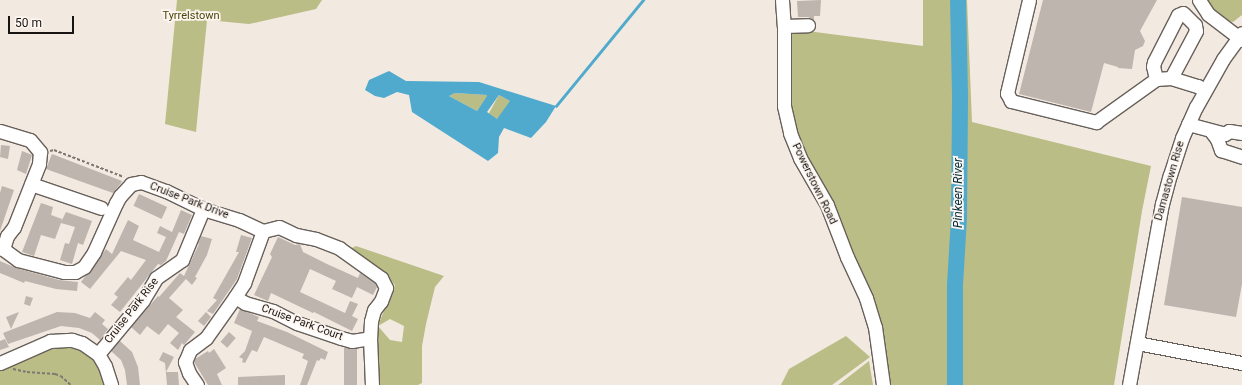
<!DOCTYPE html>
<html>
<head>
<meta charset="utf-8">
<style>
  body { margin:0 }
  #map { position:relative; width:1242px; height:385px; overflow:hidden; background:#f2e9e1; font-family:Roboto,sans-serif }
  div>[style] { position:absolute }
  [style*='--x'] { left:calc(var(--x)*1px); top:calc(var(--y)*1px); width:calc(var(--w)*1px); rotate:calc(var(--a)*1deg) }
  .green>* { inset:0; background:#babd85; transform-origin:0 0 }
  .water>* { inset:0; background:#50aacd }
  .stream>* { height:2.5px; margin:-1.25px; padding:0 1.25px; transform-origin:1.25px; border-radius:1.25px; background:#50aacd }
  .river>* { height:16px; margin:-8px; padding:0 8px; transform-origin:8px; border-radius:8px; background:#50aacd }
  .building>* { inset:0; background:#beb5ae; transform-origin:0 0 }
  .path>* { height:1.5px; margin-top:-0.75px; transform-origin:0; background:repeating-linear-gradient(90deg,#7e7873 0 3px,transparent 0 5px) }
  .roads { filter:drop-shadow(1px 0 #68605a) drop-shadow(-1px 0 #68605a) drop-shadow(0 1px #68605a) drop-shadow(0 -1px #68605a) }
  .minor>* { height:13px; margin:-6.5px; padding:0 6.5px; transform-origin:6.5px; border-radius:6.5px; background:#fff }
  span { translate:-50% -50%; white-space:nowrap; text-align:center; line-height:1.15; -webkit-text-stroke:3.5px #fef6f0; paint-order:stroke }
  .park-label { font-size:11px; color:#47470b }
  .street-label { font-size:11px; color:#171412 }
  .water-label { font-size:12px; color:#032e3d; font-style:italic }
  .scale { position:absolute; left:8px; top:16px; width:66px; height:18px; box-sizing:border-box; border:2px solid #171412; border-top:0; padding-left:5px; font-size:12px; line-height:14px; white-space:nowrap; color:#171412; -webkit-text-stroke:3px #fef6f0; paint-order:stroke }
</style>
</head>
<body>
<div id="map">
  <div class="green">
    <i style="clip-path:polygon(177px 0,322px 0,316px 9px,249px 24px,207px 20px,196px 132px,165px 124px)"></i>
    <i style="clip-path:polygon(923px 0,967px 0,972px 122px,1151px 166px,1142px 211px,1114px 385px,887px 385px,878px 326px,801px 157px,788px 103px,792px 29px,923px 46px)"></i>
    <i style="clip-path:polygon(1208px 0,1242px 0,1242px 15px,1233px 22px,1225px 20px,1216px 15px)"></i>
    <i style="clip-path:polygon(455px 93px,488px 95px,477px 111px,449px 96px)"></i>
    <i style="left:499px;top:95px;width:13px;height:22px;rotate:29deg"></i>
    <i style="clip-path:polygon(evenodd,356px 246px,444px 276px,435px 287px,426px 324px,422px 346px,422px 383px,418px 385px,377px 385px,376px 330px,395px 285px,380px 269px,348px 250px,356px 246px,390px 319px,404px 326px,402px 342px,390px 340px,378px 326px,390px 319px)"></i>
    <i style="clip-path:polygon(846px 336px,870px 357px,832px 385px,781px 385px,789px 369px)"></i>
    <i style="clip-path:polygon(56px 346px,74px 346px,97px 362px,107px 385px,0 385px,0 367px)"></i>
    <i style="clip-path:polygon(869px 361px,873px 385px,838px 385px)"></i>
  </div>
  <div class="water">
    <i style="clip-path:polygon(evenodd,389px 71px,406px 81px,479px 82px,556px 106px,546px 122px,531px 138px,504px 128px,499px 137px,498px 153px,488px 161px,412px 112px,409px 95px,397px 92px,384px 98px,375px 96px,365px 90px,369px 80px,389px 71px,455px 93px,487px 95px,487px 96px,477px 111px,449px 96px,455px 93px,389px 71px,499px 95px,510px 101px,497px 119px,487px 112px,499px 95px)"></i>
  </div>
  <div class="stream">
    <i style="--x:556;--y:106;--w:137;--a:-50.6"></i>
  </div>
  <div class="river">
    <i style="--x:955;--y:385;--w:100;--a:-90"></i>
    <i style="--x:955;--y:285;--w:68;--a:-86.6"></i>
    <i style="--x:959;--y:217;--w:123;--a:-89.5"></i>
    <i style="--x:960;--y:94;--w:94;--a:-91.2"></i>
  </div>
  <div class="building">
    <i style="clip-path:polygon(821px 0,820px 16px,814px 16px,814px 20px,808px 17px,798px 17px,797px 1px)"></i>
    <i style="clip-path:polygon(1043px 0,1157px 0,1140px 31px,1145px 41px,1143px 46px,1135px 50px,1132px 69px,1118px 68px,1118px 67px,1104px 63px,1091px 112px,1019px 94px)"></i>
    <i style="clip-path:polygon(1px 145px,10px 146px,8px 159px,0 157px)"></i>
    <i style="clip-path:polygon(22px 151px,32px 155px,26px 174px,17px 170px)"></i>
    <i style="clip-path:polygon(52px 154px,122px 181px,121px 183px,113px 193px,46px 169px)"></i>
    <i style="clip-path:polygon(2px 186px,14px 190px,0 231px,0 193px)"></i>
    <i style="left:139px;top:194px;width:31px;height:13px;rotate:25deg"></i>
    <i style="clip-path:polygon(1182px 197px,1242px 207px,1242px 284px,1236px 317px,1164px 305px)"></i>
    <i style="clip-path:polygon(41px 203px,53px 207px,51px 215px,62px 219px,61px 222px,66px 212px,92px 221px,83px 245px,78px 243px,72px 264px,60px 260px,65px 243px,69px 244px,75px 227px,61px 223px,55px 239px,41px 235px,34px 256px,22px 252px)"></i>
    <i style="clip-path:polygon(181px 210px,192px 215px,184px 234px,179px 232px,166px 261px,161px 265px,158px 264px,120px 312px,111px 305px,118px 297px,114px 294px,128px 277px,131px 280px,146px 260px,121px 251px,90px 289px,81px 282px,106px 249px,112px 254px,128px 220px,139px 226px,133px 240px,159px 252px,166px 237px,157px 233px,160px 226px,172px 232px)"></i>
    <i style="clip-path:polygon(241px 235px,252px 238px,237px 279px,213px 314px,207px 311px,217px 300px,213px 298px,239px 252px,236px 252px)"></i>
    <i style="clip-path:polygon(201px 236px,212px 239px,207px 255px,195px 277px,197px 278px,192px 285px,186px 279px,169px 298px,183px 310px,176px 317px,195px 332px,184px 345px,182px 343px,178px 350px,170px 343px,179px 333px,168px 324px,159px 335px,147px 326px,140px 335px,131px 327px,158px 296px,159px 297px,180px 273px,184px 276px,199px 244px,198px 244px)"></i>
    <i style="clip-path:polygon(278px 237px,295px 245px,300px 244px,303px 252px,327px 264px,358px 278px,360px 273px,375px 283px,377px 287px,373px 295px,357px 287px,352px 298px,332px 289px,336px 281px,310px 269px,300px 292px,345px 313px,350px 301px,358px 304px,352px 316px,358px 319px,352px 331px,314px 312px,313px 313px,271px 293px,268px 301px,254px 295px,272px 257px,270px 254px)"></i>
    <i style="clip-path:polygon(0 261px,16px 268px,59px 280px,78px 282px,77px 291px,56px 289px,25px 281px,24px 283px,0 273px)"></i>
    <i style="clip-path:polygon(26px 296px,33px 298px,30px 306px,24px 304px)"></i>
    <i style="clip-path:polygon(240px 309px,259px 317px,257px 321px,287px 332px,328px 352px,325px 360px,321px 358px,319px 361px,317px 360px,307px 385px,300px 385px,308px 361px,302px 358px,304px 354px,264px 337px,257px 352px,252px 350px,245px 363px,242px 362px,243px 359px,239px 357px,245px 351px,252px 331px,234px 323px)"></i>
    <i style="clip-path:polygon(19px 312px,11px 329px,6px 317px)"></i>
    <i style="clip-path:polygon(57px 312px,75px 313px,90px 318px,95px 312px,105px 320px,102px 324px,108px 329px,100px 340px,92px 333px,79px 328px,61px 326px,8px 344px,3px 333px)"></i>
    <i style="clip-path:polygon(206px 312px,211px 317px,204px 326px,198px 321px)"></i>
    <i style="left:229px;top:332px;width:9px;height:13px;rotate:41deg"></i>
    <i style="clip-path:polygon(5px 339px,9px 347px,0 350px,0 341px)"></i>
    <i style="clip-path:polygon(120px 341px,132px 352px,138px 367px,140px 385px,127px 385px,125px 370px,121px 360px,111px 351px)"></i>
    <i style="left:344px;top:348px;width:13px;height:37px"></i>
    <i style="clip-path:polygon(214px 349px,226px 368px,217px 374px,222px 385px,208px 385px,194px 362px,195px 359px,208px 351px,209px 353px)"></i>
    <i style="clip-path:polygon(163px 352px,174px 357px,166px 372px,178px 372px,179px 385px,167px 385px,165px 363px,159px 360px)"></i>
    <i style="clip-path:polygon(285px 375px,285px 385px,238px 385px,238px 377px)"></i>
  </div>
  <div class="path">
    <i style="--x:50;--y:151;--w:4;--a:-14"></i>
    <i style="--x:54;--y:150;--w:75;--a:21.1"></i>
    <i style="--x:13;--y:369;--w:14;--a:12"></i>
    <i style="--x:27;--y:372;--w:28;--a:4"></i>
    <i style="--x:55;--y:374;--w:6;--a:18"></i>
    <i style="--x:61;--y:376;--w:13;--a:42"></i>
  </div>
  <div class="roads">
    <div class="minor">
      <i style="--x:782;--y:0;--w:26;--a:86"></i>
      <i style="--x:784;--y:26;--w:80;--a:90"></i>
      <i style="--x:784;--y:106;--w:28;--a:77"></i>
      <i style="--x:790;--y:133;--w:27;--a:68"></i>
      <i style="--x:800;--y:158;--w:54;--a:60.1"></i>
      <i style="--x:827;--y:205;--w:56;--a:69"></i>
      <i style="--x:847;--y:257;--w:45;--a:65.1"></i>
      <i style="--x:866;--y:298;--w:30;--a:73"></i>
      <i style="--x:875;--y:327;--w:59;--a:82.1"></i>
      <i style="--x:1029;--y:0;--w:96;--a:103.3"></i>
      <i style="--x:1007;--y:93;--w:9;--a:63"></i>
      <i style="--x:1011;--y:101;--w:88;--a:13.9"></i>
      <i style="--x:1096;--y:122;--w:74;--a:-35.6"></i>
      <i style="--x:1156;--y:79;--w:15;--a:-4"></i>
      <i style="--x:1171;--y:78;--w:28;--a:17"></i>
      <i style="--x:1198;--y:86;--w:8;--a:40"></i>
      <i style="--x:1199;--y:0;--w:17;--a:57"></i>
      <i style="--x:1208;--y:14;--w:43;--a:37.4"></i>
      <i style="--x:784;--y:26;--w:24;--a:-2"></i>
      <i style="--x:1156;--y:79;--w:13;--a:-103"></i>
      <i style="--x:1153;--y:66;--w:4;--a:-76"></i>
      <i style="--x:1154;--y:62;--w:53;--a:-62.9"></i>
      <i style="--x:1178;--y:15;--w:5;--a:-22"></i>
      <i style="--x:1183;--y:13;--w:17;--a:45"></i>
      <i style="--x:1195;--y:25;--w:6;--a:81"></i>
      <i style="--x:1196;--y:31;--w:53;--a:118"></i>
      <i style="--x:1188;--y:124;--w:38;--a:15"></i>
      <i style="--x:1225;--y:134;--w:5;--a:-37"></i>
      <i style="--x:1229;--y:131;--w:13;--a:9"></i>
      <i style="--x:0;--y:131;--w:31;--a:17"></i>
      <i style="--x:30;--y:140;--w:16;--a:50"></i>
      <i style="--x:40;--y:152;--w:12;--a:95"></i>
      <i style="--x:39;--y:164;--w:68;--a:111.6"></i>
      <i style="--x:14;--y:227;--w:11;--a:128"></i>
      <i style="--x:7;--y:236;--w:14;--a:107"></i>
      <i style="--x:3;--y:249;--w:19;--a:36"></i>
      <i style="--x:18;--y:260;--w:48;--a:14.6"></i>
      <i style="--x:64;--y:272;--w:11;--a:0"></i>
      <i style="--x:75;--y:272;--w:10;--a:-29"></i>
      <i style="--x:84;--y:267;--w:18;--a:-56"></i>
      <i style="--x:94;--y:252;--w:54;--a:-65.8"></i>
      <i style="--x:116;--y:203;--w:8;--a:-60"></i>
      <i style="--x:120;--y:196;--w:16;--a:-47"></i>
      <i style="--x:131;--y:184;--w:10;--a:-11"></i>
      <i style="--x:141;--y:182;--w:27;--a:20"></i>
      <i style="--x:166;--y:191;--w:41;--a:25.9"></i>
      <i style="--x:203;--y:209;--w:38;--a:17"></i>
      <i style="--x:239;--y:220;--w:26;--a:25"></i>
      <i style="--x:263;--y:231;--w:16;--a:-14"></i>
      <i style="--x:279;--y:227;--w:19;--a:25"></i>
      <i style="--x:296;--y:235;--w:20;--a:11"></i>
      <i style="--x:316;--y:239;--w:25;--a:21"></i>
      <i style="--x:339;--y:248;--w:52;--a:35.5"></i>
      <i style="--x:381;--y:278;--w:11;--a:63"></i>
      <i style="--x:386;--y:288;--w:14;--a:111"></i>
      <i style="--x:381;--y:301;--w:11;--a:128"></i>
      <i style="--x:374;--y:310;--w:11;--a:105"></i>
      <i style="--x:371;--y:321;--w:17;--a:93"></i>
      <i style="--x:370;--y:338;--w:47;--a:87.6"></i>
      <i style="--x:1211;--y:131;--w:10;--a:53"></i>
      <i style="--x:1217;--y:139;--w:12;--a:70"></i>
      <i style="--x:1221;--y:150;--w:22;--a:18"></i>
      <i style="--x:31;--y:184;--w:74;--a:18.9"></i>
      <i style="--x:235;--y:297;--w:12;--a:31"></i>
      <i style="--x:245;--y:303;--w:29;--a:16"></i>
      <i style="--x:273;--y:311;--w:27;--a:27"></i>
      <i style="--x:297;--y:323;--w:46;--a:18.8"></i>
      <i style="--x:341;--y:338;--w:11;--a:15"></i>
      <i style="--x:352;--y:341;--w:18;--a:-9"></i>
      <i style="--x:1137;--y:343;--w:107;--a:10.8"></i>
      <i style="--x:98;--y:354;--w:70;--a:-50.2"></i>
      <i style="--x:143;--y:300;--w:26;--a:-59"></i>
      <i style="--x:156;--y:278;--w:32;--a:-35"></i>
      <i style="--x:182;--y:260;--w:55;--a:-67.6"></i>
      <i style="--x:0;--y:363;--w:55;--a:-23.7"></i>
      <i style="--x:50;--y:341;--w:22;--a:-3"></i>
      <i style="--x:72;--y:340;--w:10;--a:17"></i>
      <i style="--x:82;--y:343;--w:19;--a:35"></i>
      <i style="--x:98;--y:354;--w:14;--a:60"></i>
      <i style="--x:105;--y:366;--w:20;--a:72"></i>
      <i style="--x:197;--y:385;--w:14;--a:-124"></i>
      <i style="--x:189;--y:373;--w:12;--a:-110"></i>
      <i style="--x:185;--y:362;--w:13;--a:-67"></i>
      <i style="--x:190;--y:350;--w:20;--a:-37"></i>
      <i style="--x:206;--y:338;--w:50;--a:-54.7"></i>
      <i style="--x:235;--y:297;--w:17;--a:-57"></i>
      <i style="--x:244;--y:283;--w:55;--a:-69.9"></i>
      <i style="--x:1129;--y:385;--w:184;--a:-79.7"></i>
      <i style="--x:1162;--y:204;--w:30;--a:-75"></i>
      <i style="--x:1170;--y:175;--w:39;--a:-72"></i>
      <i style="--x:1182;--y:138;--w:34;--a:-66"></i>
      <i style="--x:1196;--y:107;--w:55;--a:-60.6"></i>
      <i style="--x:1223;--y:59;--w:32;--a:-54"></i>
    </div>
  </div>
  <div class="park-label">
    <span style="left:191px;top:16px">Tyrrelstown</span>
  </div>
  <div class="street-label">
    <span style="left:1170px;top:181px;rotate:-74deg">Damastown Rise</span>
    <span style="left:814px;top:184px;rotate:64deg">Powerstown Road</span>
    <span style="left:189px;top:201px;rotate:21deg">Cruise Park Drive</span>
    <span style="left:132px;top:311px;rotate:-52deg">Cruise Park Rise</span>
    <span style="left:302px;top:323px;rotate:20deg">Cruise Park Court</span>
  </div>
  <div class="water-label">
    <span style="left:959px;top:193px;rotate:-90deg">Pinkeen River</span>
  </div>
  <div class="scale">50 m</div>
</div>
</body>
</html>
